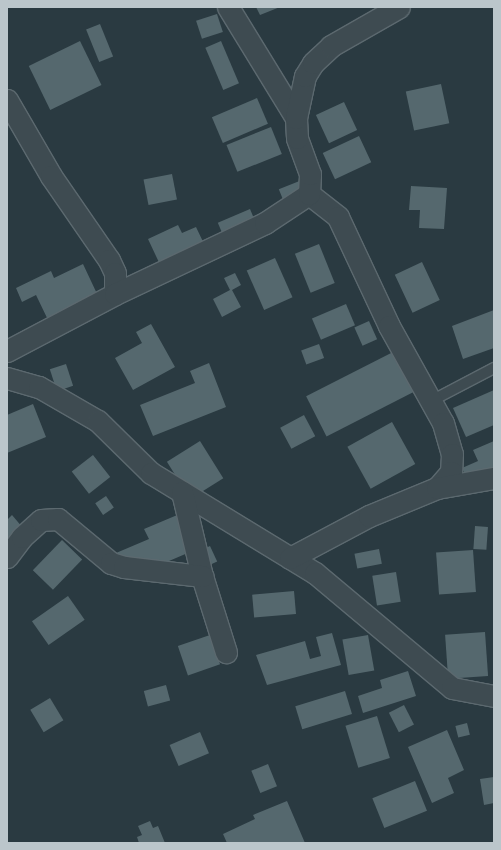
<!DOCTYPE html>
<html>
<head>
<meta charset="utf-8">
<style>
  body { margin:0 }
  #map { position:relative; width:501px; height:850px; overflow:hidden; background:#2a3a41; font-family:"Varela Round",sans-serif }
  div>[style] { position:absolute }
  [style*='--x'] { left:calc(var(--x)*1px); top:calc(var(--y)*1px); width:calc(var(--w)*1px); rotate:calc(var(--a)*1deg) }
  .building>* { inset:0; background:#55686e; transform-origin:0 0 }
  .roads { filter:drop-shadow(1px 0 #5c696f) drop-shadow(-1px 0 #5c696f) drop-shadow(0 1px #5c696f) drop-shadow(0 -1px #5c696f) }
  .lane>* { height:10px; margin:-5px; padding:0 5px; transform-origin:5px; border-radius:5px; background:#3e4b51 }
  .street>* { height:21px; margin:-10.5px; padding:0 10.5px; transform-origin:10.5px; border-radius:10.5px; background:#3e4b51 }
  span { translate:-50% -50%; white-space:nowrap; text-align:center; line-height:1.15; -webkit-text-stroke:3px #233037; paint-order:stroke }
  .frame { position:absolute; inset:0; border:8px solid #bbc6cb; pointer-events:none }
</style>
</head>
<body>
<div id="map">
  <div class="building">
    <i style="clip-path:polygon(256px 7px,280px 7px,260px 15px)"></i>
    <i style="left:217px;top:14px;width:19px;height:22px;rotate:72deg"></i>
    <i style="left:100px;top:24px;width:35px;height:15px;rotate:68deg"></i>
    <i style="left:80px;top:41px;width:49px;height:57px;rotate:64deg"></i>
    <i style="left:221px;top:41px;width:46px;height:17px;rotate:67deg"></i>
    <i style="left:441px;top:84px;width:40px;height:36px;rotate:78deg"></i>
    <i style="left:257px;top:98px;width:28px;height:49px;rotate:67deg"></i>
    <i style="left:344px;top:102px;width:31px;height:31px;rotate:65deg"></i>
    <i style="left:271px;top:127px;width:29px;height:48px;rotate:68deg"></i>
    <i style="left:359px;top:136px;width:29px;height:40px;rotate:65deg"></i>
    <i style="left:172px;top:174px;width:26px;height:29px;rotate:79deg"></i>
    <i style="left:302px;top:180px;width:29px;height:25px;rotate:68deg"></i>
    <i style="clip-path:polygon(411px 186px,447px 188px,444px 229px,419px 228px,420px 210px,409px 210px)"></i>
    <i style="left:250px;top:209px;width:26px;height:35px;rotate:67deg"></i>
    <i style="clip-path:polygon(178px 225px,182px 233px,196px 227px,207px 250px,163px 271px,148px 239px)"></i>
    <i style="left:319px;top:244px;width:42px;height:26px;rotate:68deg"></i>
    <i style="left:275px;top:258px;width:43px;height:31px;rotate:66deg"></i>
    <i style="left:422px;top:262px;width:42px;height:30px;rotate:65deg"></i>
    <i style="clip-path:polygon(83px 264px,99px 298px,49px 322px,36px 295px,22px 302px,16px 288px,51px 271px,54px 278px)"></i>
    <i style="clip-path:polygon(235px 273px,241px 285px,232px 290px,241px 307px,222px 317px,213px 299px,230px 290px,224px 278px)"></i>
    <i style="left:346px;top:304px;width:23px;height:37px;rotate:67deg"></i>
    <i style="clip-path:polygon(494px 310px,494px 348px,463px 359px,452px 326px)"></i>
    <i style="left:369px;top:321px;width:20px;height:16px;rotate:66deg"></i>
    <i style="clip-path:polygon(151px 324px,175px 367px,133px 390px,115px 358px,142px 343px,136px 332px)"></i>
    <i style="left:319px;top:344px;width:15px;height:19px;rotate:70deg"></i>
    <i style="left:397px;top:350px;width:45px;height:102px;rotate:63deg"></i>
    <i style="clip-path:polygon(209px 363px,226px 407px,153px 436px,140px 405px,195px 383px,190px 371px)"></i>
    <i style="left:66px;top:364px;width:23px;height:17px;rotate:72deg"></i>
    <i style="clip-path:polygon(494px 390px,494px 425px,466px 437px,453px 408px)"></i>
    <i style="clip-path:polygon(33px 404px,46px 437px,7px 453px,7px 415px)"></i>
    <i style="left:304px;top:415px;width:24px;height:27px;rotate:62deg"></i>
    <i style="left:392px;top:422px;width:48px;height:51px;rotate:61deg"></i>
    <i style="left:200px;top:441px;width:44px;height:39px;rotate:58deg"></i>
    <i style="clip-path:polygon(494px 441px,494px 474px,470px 485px,462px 468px,478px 461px,473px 450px)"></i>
    <i style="left:93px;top:455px;width:28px;height:27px;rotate:52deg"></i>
    <i style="left:106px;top:496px;width:14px;height:13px;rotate:56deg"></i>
    <i style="clip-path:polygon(182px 513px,197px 549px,127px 579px,116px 553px,149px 539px,144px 529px)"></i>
    <i style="clip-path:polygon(12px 515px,34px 541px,7px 558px,7px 520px)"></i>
    <i style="left:475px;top:526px;width:13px;height:23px;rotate:4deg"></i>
    <i style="left:62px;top:540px;width:28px;height:42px;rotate:44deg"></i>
    <i style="left:210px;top:546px;width:17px;height:22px;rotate:65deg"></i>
    <i style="left:379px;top:549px;width:15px;height:25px;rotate:79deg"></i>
    <i style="left:473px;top:550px;width:42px;height:37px;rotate:86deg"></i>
    <i style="left:396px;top:572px;width:30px;height:24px;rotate:81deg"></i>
    <i style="left:294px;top:591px;width:23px;height:42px;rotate:85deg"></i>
    <i style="left:68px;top:596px;width:29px;height:44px;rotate:55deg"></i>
    <i style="left:485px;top:632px;width:44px;height:40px;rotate:86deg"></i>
    <i style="clip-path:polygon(332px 633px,341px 665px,267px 685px,256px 655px,305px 641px,310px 659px,321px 656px,316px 637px)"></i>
    <i style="left:210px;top:635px;width:31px;height:34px;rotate:71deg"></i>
    <i style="left:368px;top:635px;width:36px;height:26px;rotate:80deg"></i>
    <i style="clip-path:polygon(408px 671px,416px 696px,363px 713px,358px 696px,382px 688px,380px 680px)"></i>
    <i style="left:166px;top:685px;width:16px;height:23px;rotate:75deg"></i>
    <i style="left:345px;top:691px;width:24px;height:52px;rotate:73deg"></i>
    <i style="left:50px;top:698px;width:26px;height:23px;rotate:59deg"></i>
    <i style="left:404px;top:705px;width:22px;height:17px;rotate:63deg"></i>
    <i style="left:377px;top:716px;width:44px;height:33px;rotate:73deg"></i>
    <i style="left:467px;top:723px;width:12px;height:12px;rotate:76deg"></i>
    <i style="clip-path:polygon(447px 730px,464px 770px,448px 778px,454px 793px,432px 803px,408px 747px)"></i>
    <i style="left:200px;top:732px;width:23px;height:33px;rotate:67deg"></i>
    <i style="left:268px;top:764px;width:24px;height:18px;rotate:68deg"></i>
    <i style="clip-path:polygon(494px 777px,494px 803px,484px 805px,480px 779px)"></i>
    <i style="left:415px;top:781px;width:32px;height:46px;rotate:68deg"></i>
    <i style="clip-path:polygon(287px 801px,305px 843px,227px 843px,223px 834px,255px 819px,253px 815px)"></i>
    <i style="clip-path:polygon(150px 821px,153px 828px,158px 826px,165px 843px,139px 843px,137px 837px,142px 835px,138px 826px)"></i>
  </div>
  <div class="roads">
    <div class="lane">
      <i style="--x:431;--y:401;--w:71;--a:-27.6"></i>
    </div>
    <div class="street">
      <i style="--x:228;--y:7;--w:130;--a:58.5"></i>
      <i style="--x:7;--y:100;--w:88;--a:59.9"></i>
      <i style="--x:51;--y:176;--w:102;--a:55.4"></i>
      <i style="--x:109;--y:260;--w:14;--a:65"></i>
      <i style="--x:115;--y:273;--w:21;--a:90"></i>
      <i style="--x:309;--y:194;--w:37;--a:38"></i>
      <i style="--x:338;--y:217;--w:120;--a:64.9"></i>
      <i style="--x:389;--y:326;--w:111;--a:60.9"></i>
      <i style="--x:443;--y:423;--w:32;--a:74"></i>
      <i style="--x:452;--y:454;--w:18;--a:93"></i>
      <i style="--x:451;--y:472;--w:21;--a:131"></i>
      <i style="--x:7;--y:351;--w:122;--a:-27.8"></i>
      <i style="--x:115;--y:294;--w:166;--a:-25.3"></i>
      <i style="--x:265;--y:223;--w:53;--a:-33.4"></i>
      <i style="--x:309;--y:194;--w:20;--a:-87"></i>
      <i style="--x:310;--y:174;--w:38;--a:-110"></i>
      <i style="--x:297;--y:138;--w:20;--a:-93"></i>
      <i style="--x:296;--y:118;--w:43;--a:-77.9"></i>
      <i style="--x:305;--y:76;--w:15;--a:-58"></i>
      <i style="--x:313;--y:63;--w:25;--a:-43"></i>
      <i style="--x:331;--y:46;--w:78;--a:-29.8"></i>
      <i style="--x:7;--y:378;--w:33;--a:16"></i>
      <i style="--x:39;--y:387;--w:68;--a:30"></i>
      <i style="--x:98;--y:421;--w:74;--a:44.5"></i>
      <i style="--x:151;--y:473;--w:192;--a:31.4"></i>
      <i style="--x:315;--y:573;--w:179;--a:40"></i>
      <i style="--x:452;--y:688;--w:43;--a:10.8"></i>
      <i style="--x:182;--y:492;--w:86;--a:76.6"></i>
      <i style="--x:202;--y:576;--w:80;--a:72.5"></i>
      <i style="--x:7;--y:557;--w:25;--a:-53"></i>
      <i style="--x:22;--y:537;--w:25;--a:-42"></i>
      <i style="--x:41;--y:520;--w:17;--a:-3"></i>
      <i style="--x:58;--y:519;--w:69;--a:39.7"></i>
      <i style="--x:111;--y:563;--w:14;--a:17"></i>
      <i style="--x:124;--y:567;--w:79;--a:6.6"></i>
      <i style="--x:290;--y:558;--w:89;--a:-28"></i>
      <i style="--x:369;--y:516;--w:74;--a:-22.4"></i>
      <i style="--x:437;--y:488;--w:58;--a:-10"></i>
    </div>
  </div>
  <div class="frame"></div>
</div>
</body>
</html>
